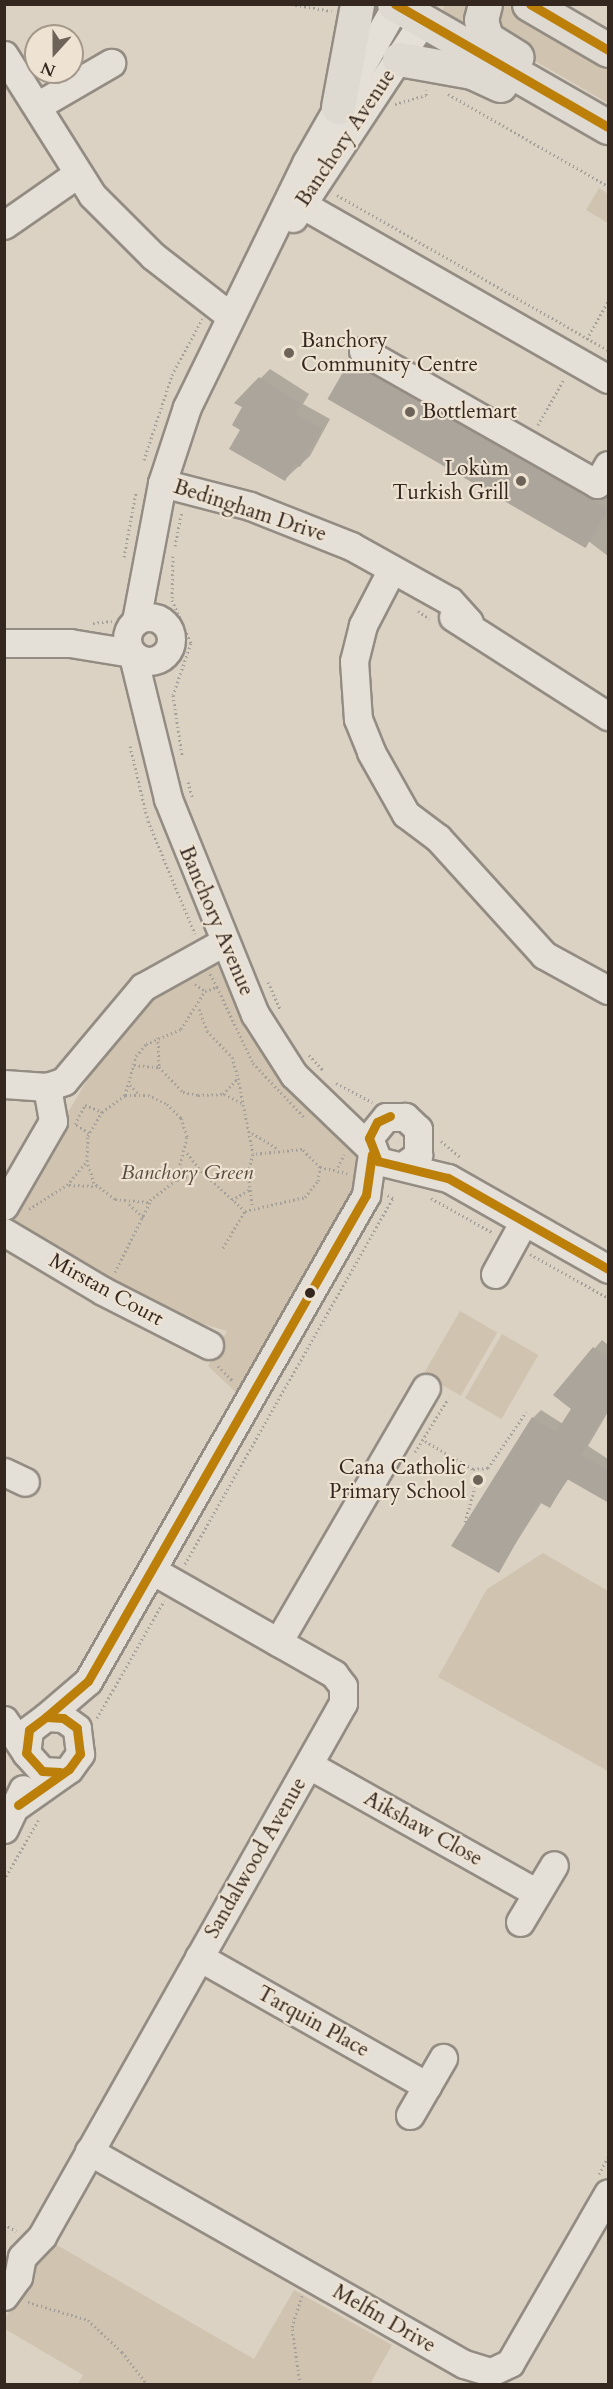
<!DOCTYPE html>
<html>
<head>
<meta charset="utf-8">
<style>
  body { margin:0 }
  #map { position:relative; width:613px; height:2389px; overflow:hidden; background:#dbd2c3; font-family:Cardo,serif }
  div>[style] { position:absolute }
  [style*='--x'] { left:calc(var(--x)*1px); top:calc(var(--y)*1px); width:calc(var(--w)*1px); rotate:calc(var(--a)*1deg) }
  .green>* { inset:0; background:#d0c3af; transform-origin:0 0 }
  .shadow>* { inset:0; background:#0003 }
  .building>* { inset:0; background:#aca59b; transform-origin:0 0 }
  .path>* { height:3px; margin-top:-1.5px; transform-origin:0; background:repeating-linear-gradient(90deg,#a5a19a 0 1.5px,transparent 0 4.5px) }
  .roads { filter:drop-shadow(2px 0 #938c83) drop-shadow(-2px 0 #938c83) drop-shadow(0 2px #938c83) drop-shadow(0 -2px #938c83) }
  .minor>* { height:27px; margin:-13.5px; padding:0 13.5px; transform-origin:13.5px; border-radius:13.5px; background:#e4dfd7 }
  .minor>.ring { margin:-13.5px; padding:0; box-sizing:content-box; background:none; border:27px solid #e4dfd7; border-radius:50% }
  .highway>* { height:33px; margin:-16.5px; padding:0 16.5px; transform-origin:16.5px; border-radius:16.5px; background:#ded9d1 }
  .bus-1>* { height:9px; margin:-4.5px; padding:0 4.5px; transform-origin:4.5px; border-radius:4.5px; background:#bc800a }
  .dots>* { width:16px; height:16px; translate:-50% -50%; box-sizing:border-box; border:3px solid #eee3d2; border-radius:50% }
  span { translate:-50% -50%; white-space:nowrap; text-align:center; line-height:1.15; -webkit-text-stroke:4.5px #eee3d2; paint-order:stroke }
  .street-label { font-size:21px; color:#342720 }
  .poi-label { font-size:21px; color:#342720 }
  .left { translate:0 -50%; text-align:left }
  .right { translate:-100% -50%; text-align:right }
  .park-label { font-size:21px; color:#594b40; font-style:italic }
  .frame { position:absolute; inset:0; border:6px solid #342720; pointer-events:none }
  .north { position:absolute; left:24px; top:24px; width:60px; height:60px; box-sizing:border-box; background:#eee3d2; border:2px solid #a4988b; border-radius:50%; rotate:201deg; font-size:16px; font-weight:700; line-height:24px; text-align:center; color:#342720 }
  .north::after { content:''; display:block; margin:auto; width:21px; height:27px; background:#6e6359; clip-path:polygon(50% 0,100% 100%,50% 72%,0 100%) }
</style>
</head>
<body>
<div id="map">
  <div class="green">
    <i style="clip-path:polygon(445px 5px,473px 5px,470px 32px,441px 13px)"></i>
    <i style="clip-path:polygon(499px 5px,511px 6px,608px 62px,608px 103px,516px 50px,492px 18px)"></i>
    <i style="clip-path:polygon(599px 188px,608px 194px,608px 223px,586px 210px)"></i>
    <i style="clip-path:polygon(207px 960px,227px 971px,268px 1062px,291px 1092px,360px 1149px,359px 1192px,241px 1397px,208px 1366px,227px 1331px,180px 1317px,47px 1247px,12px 1220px,15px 1201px,116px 1032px,137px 1007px)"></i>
    <i style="left:460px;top:1311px;width:43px;height:73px;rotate:30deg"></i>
    <i style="left:502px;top:1334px;width:42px;height:74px;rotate:30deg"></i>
    <i style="clip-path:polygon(543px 1553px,608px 1591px,608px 1771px,438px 1677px,487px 1589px)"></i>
    <i style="clip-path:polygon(50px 2241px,254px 2359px,294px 2290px,392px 2345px,370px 2384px,78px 2384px,83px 2375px,5px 2329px,5px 2319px)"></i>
  </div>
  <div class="shadow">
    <i style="clip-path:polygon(361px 352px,608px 493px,608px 556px,351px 361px)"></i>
    <i style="clip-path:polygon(270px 369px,309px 394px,303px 404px,330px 419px,310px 456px,285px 479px,242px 429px,244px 406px,237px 402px)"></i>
    <i style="clip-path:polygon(602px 1340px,608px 1345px,608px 1412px,588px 1446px,608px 1459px,608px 1501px,569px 1478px,550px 1506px,542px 1502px,498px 1571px,533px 1418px,541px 1410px,563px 1424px,573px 1409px,555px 1394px)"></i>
  </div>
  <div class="building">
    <i style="left:350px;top:360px;width:298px;height:45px;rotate:30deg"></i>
    <i style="clip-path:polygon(259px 377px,301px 404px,295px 414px,322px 429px,300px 467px,295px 464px,285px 481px,229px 449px,240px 430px,232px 425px,242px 407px,234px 403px)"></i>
    <i style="clip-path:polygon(593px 1347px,609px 1359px,609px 1408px,581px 1455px,609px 1471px,609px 1503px,567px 1479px,550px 1508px,539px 1502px,499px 1573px,451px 1546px,532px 1417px,556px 1432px,571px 1409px,553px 1395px)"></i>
  </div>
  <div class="path">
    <i style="--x:291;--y:4;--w:41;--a:9.9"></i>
    <i style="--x:448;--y:94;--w:185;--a:29.9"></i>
    <i style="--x:395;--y:104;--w:32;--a:-16"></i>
    <i style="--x:426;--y:95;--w:5;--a:-79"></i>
    <i style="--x:337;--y:195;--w:312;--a:29.8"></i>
    <i style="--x:587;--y:339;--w:43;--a:-61.1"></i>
    <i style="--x:538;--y:425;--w:53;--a:-60.5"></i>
    <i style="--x:144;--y:460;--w:89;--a:-71.8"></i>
    <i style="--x:172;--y:375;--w:64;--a:-61.8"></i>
    <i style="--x:175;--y:546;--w:36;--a:-79"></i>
    <i style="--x:173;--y:556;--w:44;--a:91.3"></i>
    <i style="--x:172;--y:600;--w:47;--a:66.2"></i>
    <i style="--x:191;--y:643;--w:55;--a:109.1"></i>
    <i style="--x:173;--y:695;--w:61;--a:81.5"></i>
    <i style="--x:124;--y:557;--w:66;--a:-79.5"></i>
    <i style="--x:418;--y:611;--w:14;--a:34"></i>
    <i style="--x:93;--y:623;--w:19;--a:-6"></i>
    <i style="--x:130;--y:746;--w:77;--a:76.5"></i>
    <i style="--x:148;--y:821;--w:122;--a:67.4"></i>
    <i style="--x:188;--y:782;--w:15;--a:74"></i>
    <i style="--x:268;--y:982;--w:30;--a:66"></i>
    <i style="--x:195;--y:984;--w:12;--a:35"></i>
    <i style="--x:217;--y:987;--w:84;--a:64.7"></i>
    <i style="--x:253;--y:1063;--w:76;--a:46.6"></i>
    <i style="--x:199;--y:1009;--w:23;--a:70"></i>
    <i style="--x:207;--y:1031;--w:36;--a:46"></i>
    <i style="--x:232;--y:1057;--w:22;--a:74"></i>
    <i style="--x:238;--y:1078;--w:77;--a:78.8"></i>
    <i style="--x:253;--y:1154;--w:19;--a:106"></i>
    <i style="--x:248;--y:1172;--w:35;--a:83"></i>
    <i style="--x:158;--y:1037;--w:30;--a:88"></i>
    <i style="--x:309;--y:1055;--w:21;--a:47"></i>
    <i style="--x:134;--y:1065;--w:25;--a:5"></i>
    <i style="--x:159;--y:1067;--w:35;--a:46"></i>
    <i style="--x:183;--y:1092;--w:15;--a:11"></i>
    <i style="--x:198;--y:1095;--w:25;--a:-2"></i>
    <i style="--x:223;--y:1094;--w:22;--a:-47"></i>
    <i style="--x:336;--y:1083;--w:41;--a:27.8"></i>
    <i style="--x:130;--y:1085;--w:13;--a:45"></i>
    <i style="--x:224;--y:1094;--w:20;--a:27"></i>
    <i style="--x:125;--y:1095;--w:23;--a:0"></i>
    <i style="--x:148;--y:1095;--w:21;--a:25"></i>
    <i style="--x:167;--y:1104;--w:20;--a:45"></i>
    <i style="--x:181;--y:1118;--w:20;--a:72"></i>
    <i style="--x:187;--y:1137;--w:44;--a:104.3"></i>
    <i style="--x:176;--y:1180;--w:36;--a:142"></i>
    <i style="--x:148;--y:1202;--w:33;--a:-175"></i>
    <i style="--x:115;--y:1199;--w:26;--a:-143"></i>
    <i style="--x:94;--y:1183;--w:23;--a:-108"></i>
    <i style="--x:87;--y:1161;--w:25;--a:-88"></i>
    <i style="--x:88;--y:1136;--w:28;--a:-60"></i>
    <i style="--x:102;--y:1112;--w:29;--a:-36"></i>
    <i style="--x:125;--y:1095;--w:41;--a:-74.2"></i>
    <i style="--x:136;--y:1056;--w:16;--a:-50"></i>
    <i style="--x:146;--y:1044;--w:38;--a:-23"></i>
    <i style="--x:181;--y:1029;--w:45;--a:-57.7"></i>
    <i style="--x:205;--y:991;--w:13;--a:-18"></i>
    <i style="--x:217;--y:987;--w:15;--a:-118"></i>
    <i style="--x:89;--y:1133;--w:17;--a:-147"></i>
    <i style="--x:75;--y:1124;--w:21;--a:-62"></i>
    <i style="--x:85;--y:1105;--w:18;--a:22"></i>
    <i style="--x:252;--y:1133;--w:29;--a:31"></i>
    <i style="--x:441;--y:1141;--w:26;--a:40"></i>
    <i style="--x:187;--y:1153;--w:23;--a:52"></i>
    <i style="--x:320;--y:1167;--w:28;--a:13"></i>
    <i style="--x:338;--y:1167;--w:14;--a:-65"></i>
    <i style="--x:177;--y:1180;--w:26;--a:-21"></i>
    <i style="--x:201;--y:1171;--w:59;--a:42.3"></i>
    <i style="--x:69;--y:1185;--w:29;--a:2"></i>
    <i style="--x:431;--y:1198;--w:71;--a:29.4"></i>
    <i style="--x:232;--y:1200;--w:21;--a:-31"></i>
    <i style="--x:129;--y:1204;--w:22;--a:43"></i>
    <i style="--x:29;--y:1209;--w:45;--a:-32.3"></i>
    <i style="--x:67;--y:1185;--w:30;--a:-50"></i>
    <i style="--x:223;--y:1248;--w:43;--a:-59.3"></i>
    <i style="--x:245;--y:1211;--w:62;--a:-13.1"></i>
    <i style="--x:305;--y:1197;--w:21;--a:-51"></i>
    <i style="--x:318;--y:1181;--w:14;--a:-82"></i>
    <i style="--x:320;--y:1167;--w:25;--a:-135"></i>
    <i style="--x:302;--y:1149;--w:49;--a:174.2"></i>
    <i style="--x:530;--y:1254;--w:90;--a:29.4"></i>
    <i style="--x:115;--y:1272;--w:80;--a:-63.4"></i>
    <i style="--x:218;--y:1366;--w:21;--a:45"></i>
    <i style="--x:425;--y:1441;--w:56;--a:30.3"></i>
    <i style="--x:473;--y:1469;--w:15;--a:-4"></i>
    <i style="--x:488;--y:1468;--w:68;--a:-55.8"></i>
    <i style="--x:415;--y:1452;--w:62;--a:-58.1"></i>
    <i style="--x:465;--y:1522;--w:54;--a:-73.9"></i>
    <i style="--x:185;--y:1564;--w:421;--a:-60.4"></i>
    <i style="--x:393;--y:1198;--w:7;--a:-153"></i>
    <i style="--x:97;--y:1718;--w:135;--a:-60.2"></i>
    <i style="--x:4;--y:1880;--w:70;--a:-60.2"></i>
    <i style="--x:599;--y:2174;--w:19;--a:-62"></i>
    <i style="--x:4;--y:2224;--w:14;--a:30"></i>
    <i style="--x:28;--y:2302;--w:63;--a:16.7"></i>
    <i style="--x:88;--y:2320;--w:47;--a:43.3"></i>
    <i style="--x:122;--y:2352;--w:41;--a:52"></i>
    <i style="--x:300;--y:2384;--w:58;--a:-98"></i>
    <i style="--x:292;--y:2327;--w:33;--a:-72"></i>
  </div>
  <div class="roads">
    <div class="minor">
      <i style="--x:4;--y:55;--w:165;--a:57.8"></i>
      <i style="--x:92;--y:195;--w:86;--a:45"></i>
      <i style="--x:153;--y:256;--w:98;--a:37.9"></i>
      <i style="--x:37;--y:106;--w:86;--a:-30.2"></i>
      <i style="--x:303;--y:205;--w:351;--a:29.7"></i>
      <i style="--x:293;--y:218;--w:236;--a:-56.6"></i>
      <i style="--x:4;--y:225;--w:89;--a:-34.9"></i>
      <i style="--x:363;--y:351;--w:269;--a:29.6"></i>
      <i style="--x:597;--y:484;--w:22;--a:-60"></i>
      <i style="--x:162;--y:483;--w:91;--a:14.6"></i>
      <i style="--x:250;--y:506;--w:109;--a:21.6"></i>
      <i style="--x:351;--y:546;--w:113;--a:29.1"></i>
      <i style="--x:450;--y:601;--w:28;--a:48"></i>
      <i style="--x:391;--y:571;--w:61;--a:117.4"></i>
      <i style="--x:363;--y:625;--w:37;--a:104"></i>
      <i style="--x:354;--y:661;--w:58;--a:86.1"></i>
      <i style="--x:358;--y:719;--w:35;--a:68"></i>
      <i style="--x:371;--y:752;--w:71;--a:60.6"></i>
      <i style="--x:406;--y:814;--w:40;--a:37"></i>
      <i style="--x:438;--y:838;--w:158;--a:47.8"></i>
      <i style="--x:544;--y:955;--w:73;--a:28.7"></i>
      <i class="ring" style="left:127px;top:617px;width:17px;height:17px"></i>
      <i style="--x:453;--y:617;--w:184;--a:32.6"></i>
      <i style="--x:136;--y:621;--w:140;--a:-79.3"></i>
      <i style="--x:162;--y:483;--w:80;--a:-71.8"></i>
      <i style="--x:187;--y:407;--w:271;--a:-64"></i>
      <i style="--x:306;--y:163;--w:182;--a:-60.3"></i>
      <i style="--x:4;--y:643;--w:66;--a:0"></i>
      <i style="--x:70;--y:643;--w:62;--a:9.3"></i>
      <i style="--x:133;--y:656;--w:147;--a:76.2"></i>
      <i style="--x:168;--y:799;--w:232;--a:68"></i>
      <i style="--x:255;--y:1014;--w:72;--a:57.4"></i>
      <i style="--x:294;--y:1075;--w:104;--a:43.8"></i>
      <i style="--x:4;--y:1084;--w:43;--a:4"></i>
      <i style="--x:47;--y:1087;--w:18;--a:-19"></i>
      <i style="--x:64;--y:1081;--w:123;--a:-50"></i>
      <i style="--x:143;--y:987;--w:93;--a:-29.1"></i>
      <i style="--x:403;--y:1166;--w:19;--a:-36"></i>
      <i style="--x:418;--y:1155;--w:26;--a:-90"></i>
      <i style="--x:418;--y:1129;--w:18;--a:-137"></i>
      <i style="--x:405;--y:1117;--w:19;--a:180"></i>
      <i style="--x:386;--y:1117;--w:27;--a:129"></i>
      <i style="--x:369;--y:1138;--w:25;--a:69"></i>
      <i style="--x:378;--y:1161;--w:72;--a:13.7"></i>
      <i style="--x:448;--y:1178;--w:184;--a:29.6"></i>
      <i style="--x:4;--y:1206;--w:98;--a:-60"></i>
      <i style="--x:53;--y:1121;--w:35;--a:-100"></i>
      <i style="--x:4;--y:1232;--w:115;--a:30.8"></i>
      <i style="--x:103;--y:1291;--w:119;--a:27"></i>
      <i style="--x:495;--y:1274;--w:60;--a:-61.3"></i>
      <i style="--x:4;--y:1472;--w:23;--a:25"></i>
      <i style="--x:278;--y:1642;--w:294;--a:-59.8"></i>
      <i style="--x:46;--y:1717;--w:55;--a:-40.6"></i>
      <i style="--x:88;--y:1681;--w:560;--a:-60.23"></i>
      <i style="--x:366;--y:1195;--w:41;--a:-81.7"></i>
      <i style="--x:4;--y:1720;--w:40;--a:56"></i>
      <i style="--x:309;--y:1765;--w:261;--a:29.3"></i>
      <i style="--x:18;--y:1805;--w:62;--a:-35.2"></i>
      <i style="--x:69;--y:1769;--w:19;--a:-54"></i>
      <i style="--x:80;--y:1754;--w:26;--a:-97"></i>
      <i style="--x:77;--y:1728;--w:17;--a:-144"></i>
      <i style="--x:63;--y:1718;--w:17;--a:-177"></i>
      <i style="--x:46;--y:1717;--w:21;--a:143"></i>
      <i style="--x:29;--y:1730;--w:23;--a:97"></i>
      <i style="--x:26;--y:1753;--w:24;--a:48"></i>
      <i style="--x:42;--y:1771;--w:18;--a:3"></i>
      <i style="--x:4;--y:1829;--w:44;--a:-64.6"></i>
      <i style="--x:520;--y:1922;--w:66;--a:-59.2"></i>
      <i style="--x:199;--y:1957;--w:262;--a:29.5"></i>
      <i style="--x:410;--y:2115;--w:66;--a:-59.9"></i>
      <i style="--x:89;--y:2151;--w:431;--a:29.6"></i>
      <i style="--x:464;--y:2364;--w:28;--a:17"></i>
      <i style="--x:491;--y:2372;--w:21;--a:-25"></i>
      <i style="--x:510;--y:2363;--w:196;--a:-60"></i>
      <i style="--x:4;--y:2296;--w:24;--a:-54"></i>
      <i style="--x:18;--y:2277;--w:20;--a:-79"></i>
      <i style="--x:22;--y:2257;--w:29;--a:-46"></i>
      <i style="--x:42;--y:2236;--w:612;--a:-60.55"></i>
      <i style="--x:343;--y:1703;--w:17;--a:-90"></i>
      <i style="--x:343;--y:1686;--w:15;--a:-127"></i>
      <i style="--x:334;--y:1674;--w:210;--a:-150.3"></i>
    </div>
    <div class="highway">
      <i style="--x:394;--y:4;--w:247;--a:29.9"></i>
      <i style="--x:485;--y:4;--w:16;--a:104"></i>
      <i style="--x:481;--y:20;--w:19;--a:74"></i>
      <i style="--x:486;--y:38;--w:36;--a:32"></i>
      <i style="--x:529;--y:4;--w:91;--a:30.2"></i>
      <i style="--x:399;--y:59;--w:74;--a:10.1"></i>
      <i style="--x:472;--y:72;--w:31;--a:25"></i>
      <i style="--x:338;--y:107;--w:105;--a:-79.5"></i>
    </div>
  </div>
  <div class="bus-1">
    <i style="--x:395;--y:4;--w:246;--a:30"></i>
    <i style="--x:530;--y:4;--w:91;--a:30.5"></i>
    <i style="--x:390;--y:1116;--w:14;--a:155"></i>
    <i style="--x:377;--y:1122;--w:18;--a:117"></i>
    <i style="--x:369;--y:1138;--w:25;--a:69"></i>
    <i style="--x:378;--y:1161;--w:72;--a:13.7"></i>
    <i style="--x:448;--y:1178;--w:184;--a:29.6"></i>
    <i style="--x:46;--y:1717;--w:55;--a:-40.6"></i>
    <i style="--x:88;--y:1681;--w:560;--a:-60.23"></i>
    <i style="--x:366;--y:1195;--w:41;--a:-81.7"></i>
    <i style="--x:18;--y:1805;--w:62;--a:-35.2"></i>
    <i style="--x:69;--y:1769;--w:19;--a:-54"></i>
    <i style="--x:80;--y:1754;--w:26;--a:-97"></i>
    <i style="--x:77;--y:1728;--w:17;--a:-144"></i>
    <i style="--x:63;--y:1718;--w:17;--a:-177"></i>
    <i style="--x:46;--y:1717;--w:21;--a:143"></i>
    <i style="--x:29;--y:1730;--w:23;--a:97"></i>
    <i style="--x:26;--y:1753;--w:24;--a:48"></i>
    <i style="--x:42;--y:1771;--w:18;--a:3"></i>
  </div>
  <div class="dots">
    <i style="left:289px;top:353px;background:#6e6359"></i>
    <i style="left:410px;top:412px;background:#6e6359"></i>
    <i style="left:521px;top:481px;background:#6e6359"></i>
    <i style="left:310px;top:1293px;background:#342720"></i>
    <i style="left:478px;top:1480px;background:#6e6359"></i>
  </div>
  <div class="street-label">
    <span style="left:346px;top:138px;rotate:-56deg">Banchory Avenue</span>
    <span style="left:250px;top:511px;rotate:18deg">Bedingham Drive</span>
    <span style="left:216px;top:921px;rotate:67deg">Banchory Avenue</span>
    <span style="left:106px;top:1290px;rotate:29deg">Mirstan Court</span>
    <span style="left:423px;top:1829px;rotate:29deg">Aikshaw Close</span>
    <span style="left:256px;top:1858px;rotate:-60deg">Sandalwood Avenue</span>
    <span style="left:313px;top:2022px;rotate:29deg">Tarquin Place</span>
    <span style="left:384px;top:2319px;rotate:30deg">Melfin Drive</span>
  </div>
  <div class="poi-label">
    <span class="left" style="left:301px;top:353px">Banchory<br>Community Centre</span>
    <span class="left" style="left:422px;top:412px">Bottlemart</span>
    <span class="right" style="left:509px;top:481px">Lokùm<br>Turkish Grill</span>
    <span class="right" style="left:466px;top:1480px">Cana Catholic<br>Primary School</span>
  </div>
  <div class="park-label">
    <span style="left:187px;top:1173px">Banchory Green</span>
  </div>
  <div class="frame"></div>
  <div class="north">N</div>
</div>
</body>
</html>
